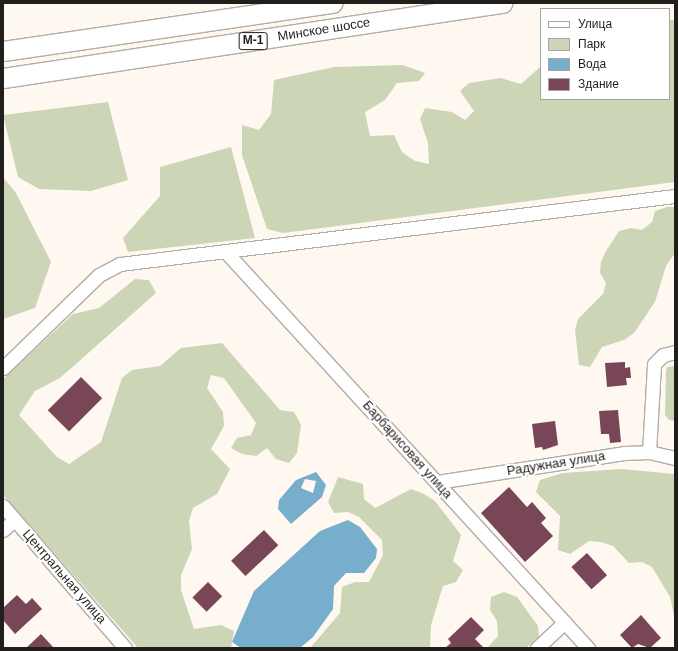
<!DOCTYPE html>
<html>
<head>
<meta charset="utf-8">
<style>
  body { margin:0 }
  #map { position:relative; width:678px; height:651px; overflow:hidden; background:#fef8f1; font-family:Helvetica,sans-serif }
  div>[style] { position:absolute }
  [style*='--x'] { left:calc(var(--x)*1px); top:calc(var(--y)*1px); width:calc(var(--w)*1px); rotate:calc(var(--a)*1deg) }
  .green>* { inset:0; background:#ccd6b6 }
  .water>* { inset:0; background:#77aecc }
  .building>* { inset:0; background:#794658; transform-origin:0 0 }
  .roads { filter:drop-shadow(1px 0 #b2ada6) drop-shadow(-1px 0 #b2ada6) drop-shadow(0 1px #b2ada6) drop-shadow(0 -1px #b2ada6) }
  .minor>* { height:13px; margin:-6.5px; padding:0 6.5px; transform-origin:6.5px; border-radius:6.5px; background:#fff }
  .highway>* { height:19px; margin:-9.5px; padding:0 9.5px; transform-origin:9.5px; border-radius:9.5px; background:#fff }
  span { translate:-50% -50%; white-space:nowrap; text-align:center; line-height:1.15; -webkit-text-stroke:4px #fff; paint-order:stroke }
  .shield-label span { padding:1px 3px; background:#fff; border:1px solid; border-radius:3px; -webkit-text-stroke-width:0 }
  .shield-label { font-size:12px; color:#211f1c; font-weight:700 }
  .street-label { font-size:13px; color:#211f1c }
  .frame { position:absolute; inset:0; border:4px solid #211f1c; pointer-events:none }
  .legend { position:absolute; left:540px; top:8px; width:130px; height:92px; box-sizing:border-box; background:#fff; border:1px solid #a6a5a4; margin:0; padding:5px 7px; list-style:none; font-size:12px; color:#211f1c }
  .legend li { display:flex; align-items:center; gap:8px; height:20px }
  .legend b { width:20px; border:1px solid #a6a5a4 }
</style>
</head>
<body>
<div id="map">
  <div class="green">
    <i style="clip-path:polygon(669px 20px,675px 20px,675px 182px,283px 233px,267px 229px,242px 155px,242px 125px,259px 130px,271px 114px,274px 80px,334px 67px,403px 65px,425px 73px,419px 81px,397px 83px,385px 100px,365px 112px,370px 136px,394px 135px,402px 152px,415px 161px,429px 164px,428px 143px,420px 119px,425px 108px,452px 112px,465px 120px,474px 111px,460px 91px,469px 83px,500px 78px,521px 84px,541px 66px,541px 99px,669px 99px)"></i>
    <i style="clip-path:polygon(108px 102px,128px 180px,91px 191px,39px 189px,18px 177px,3px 115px)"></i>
    <i style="clip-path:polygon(231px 147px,255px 238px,128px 252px,123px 238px,160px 196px,160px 167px)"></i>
    <i style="clip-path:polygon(3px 177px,16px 193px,51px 262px,35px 308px,3px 319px)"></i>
    <i style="clip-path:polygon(667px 207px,675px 207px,675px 253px,666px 266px,655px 302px,634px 333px,624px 340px,602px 347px,590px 367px,579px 365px,575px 330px,578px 319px,603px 294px,606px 283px,600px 273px,601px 262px,606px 251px,619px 231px,631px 228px,642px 230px,652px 222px,655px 211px)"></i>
    <i style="clip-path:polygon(135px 279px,149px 280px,156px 293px,60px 378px,35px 391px,19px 415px,57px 457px,69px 464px,101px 442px,122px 378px,132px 370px,160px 366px,181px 348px,222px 343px,280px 410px,294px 412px,301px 425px,297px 453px,289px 463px,276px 459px,267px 448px,256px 456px,242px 454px,231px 448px,237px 438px,251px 435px,256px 423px,224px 378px,211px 375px,207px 388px,223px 412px,224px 426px,211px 449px,230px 469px,217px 494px,193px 508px,189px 521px,192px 549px,181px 575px,181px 590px,194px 629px,221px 625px,234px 631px,231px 648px,138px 648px,3px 495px,3px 379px,73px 314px,99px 308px)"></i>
    <i style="clip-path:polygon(675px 366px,675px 421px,669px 420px,665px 415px,666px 371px,667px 367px)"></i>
    <i style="clip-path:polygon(621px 469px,675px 474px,675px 620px,670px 597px,652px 567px,642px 562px,629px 563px,613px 546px,601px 542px,589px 541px,570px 554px,558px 550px,560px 516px,536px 492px,540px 480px,563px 473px)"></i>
    <i style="clip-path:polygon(338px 477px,363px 484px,364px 499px,375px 508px,411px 489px,424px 494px,435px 501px,461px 535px,453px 561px,463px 570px,456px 582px,443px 586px,431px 625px,430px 648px,310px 648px,340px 613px,342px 587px,355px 582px,369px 582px,383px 555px,382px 540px,359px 517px,348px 512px,334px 513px,328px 502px)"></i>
    <i style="clip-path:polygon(504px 592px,517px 597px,538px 626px,539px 637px,526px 648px,487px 648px,498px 636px,497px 621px,490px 610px,491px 597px)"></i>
  </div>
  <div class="water">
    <i style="clip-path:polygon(evenodd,316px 472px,326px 485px,322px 497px,291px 524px,278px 509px,279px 500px,296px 480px,316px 472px,305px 479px,316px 481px,313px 493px,301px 488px,305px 479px)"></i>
    <i style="clip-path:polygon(348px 520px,360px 527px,377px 549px,376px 558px,364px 573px,346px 573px,334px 586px,333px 609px,313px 637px,300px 648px,241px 648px,232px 642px,254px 591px,320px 531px)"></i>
  </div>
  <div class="building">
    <i style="clip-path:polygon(625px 362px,625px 368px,630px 367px,631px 378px,626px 378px,627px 385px,607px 387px,605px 363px)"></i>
    <i style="left:81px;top:377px;width:30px;height:47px;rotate:45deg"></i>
    <i style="clip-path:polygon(618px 410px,621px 442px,610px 443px,609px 434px,601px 434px,599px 411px)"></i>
    <i style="clip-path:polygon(555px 421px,558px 445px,543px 450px,542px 447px,535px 448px,532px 424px)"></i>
    <i style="clip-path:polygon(509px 487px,527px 507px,532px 502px,546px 518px,541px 523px,553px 536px,525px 562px,481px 513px)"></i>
    <i style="left:264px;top:530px;width:21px;height:45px;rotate:47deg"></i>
    <i style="left:587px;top:553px;width:30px;height:21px;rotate:48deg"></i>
    <i style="left:208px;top:582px;width:20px;height:22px;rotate:45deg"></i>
    <i style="clip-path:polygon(17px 595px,26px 604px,32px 598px,42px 609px,15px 634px,3px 620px,3px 608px)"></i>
    <i style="clip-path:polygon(641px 615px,661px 638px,650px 648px,638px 644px,632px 648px,620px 635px)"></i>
    <i style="clip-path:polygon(471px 617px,484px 630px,475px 639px,484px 648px,445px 648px,451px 643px,448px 639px)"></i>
    <i style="clip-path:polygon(41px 634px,54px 648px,26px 648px)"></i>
  </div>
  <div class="roads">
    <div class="minor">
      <i style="--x:226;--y:252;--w:537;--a:47.57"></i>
      <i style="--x:3;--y:368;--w:134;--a:-44.1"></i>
      <i style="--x:99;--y:275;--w:24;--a:-28"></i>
      <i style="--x:120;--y:264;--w:559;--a:-6.99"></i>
      <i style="--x:649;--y:452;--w:88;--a:-86.7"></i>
      <i style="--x:654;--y:364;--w:13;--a:-45"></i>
      <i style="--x:663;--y:355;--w:12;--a:-14"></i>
      <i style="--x:437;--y:482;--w:189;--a:-8.8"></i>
      <i style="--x:624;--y:453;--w:25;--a:-2"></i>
      <i style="--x:649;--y:452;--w:27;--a:13"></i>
      <i style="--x:3;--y:506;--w:187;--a:49.3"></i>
      <i style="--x:3;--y:530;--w:15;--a:-42"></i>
      <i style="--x:537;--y:648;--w:38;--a:-43"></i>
    </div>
    <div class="highway">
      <i style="--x:3;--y:51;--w:333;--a:-8.3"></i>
      <i style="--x:3;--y:78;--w:505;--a:-8.55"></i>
    </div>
  </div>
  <div class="shield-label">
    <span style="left:253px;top:41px">М-1</span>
  </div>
  <div class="street-label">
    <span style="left:324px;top:30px;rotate:-9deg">Минское шоссе</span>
    <span style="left:407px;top:450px;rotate:48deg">Барбарисовая улица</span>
    <span style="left:556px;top:464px;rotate:-9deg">Радужная улица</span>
    <span style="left:64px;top:577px;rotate:49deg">Центральная улица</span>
  </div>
  <div class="frame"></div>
  <ul class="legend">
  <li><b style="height:5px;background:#fff"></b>Улица</li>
  <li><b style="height:11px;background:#ccd6b6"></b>Парк</li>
  <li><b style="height:11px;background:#77aecc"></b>Вода</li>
  <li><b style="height:11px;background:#794658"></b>Здание</li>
  </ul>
</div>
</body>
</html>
